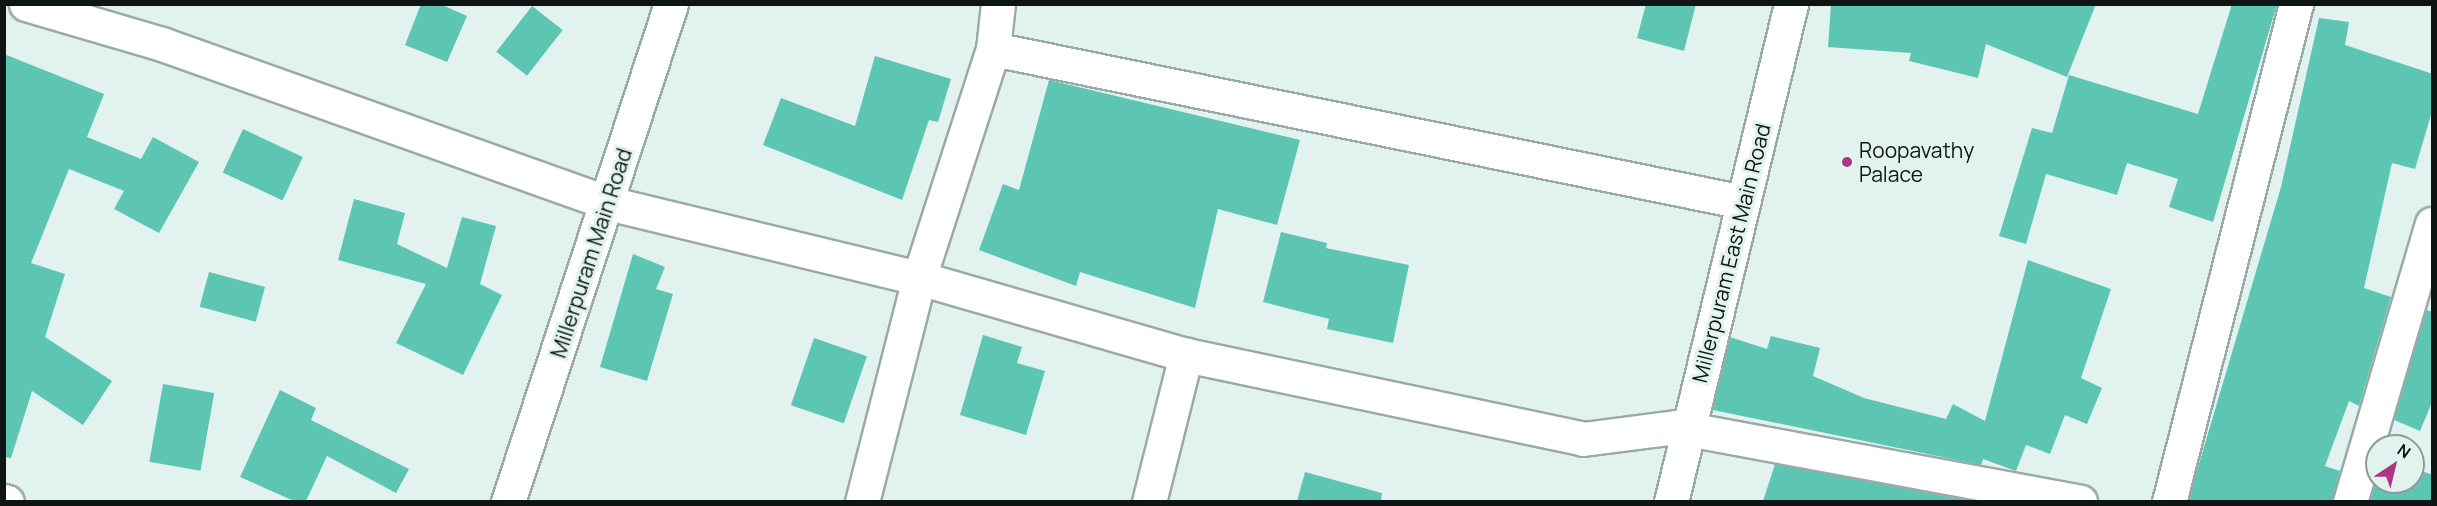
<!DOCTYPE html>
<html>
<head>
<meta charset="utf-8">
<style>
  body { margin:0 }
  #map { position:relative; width:2437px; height:506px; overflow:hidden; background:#e2f3ef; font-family:Manrope,sans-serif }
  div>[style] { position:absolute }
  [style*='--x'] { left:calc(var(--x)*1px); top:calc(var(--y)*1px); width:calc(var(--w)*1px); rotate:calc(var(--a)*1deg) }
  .building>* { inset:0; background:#5dc6b3; transform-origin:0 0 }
  .roads { filter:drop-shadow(2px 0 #9aaaa7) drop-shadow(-2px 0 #9aaaa7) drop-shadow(0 2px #9aaaa7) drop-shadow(0 -2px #9aaaa7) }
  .minor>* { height:33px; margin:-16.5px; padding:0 16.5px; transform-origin:16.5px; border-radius:16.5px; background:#fff }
  .dots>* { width:16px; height:16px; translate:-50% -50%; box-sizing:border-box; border:3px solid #e2f3ef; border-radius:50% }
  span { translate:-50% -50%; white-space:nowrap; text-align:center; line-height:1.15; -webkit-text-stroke:6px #e2f3ef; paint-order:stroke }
  .poi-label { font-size:21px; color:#0f1514 }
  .left { translate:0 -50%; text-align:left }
  .street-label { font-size:21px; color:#0f1514 }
  .frame { position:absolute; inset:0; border:6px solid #0f1514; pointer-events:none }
  .north { position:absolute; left:2365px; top:434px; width:60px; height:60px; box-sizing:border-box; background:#e2f3ef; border:2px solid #8e9a97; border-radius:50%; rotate:35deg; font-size:16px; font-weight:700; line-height:24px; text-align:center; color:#0f1514 }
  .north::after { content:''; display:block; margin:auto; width:21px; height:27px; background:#b03485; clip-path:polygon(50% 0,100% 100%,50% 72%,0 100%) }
</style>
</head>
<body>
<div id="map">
  <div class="building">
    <i style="clip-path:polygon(421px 4px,440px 4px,467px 16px,447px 62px,405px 45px)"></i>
    <i style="clip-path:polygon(1646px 4px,1696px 4px,1684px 51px,1637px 38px)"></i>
    <i style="clip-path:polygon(1831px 4px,2096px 4px,2067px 77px,1986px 44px,1978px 78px,1909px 61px,1911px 53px,1828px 47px)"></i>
    <i style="clip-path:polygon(2232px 4px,2277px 4px,2213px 222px,2169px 207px,2178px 179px,2127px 163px,2117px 195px,2046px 174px,2026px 244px,1999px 236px,2032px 128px,2052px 133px,2069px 75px,2198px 114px)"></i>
    <i style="left:532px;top:6px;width:39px;height:58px;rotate:38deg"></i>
    <i style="clip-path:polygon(2319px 18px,2349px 22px,2345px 45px,2433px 74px,2433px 108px,2415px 169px,2392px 163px,2364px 288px,2391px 297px,2359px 406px,2349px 401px,2325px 466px,2340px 471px,2332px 501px,2188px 501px,2281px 187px)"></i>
    <i style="clip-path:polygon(4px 54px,104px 94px,87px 137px,141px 159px,153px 137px,199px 162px,159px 233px,114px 209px,124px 191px,69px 169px,31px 263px,65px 274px,45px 337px,112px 381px,83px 425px,32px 391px,11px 458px,4px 457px)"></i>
    <i style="clip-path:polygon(875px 56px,951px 79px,938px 122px,929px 120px,902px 200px,763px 145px,781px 98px,855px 126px)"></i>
    <i style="clip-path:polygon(1049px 80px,1300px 140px,1277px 225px,1218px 209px,1195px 308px,1080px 272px,1076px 286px,979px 250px,1003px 184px,1019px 190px)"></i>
    <i style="left:243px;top:129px;width:66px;height:48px;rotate:25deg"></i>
    <i style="clip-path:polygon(354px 199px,405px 213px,397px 244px,447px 268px,462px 217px,496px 226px,480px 284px,502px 295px,463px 375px,396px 343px,426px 284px,338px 260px)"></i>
    <i style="clip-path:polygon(1281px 232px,1327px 243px,1326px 248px,1409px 265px,1393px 343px,1327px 329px,1329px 319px,1263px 302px)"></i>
    <i style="clip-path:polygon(633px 254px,665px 267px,656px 289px,673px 294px,647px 381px,600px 367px)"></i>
    <i style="clip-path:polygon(2028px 260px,2111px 289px,2081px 378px,2102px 388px,2087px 424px,2065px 415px,2050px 454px,2026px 445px,2016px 471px,1983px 459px,1981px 465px,1713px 410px,1730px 337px,1767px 349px,1771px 336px,1820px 348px,1813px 376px,1864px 398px,1946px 419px,1953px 404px,1985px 421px)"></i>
    <i style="left:209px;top:272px;width:58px;height:36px;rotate:15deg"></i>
    <i style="clip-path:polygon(2426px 310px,2433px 312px,2433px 400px,2420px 431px,2394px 420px)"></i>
    <i style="clip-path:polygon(983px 335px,1022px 347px,1017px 363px,1045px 371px,1026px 435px,960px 415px)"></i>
    <i style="left:814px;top:338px;width:56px;height:71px;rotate:19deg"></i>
    <i style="left:163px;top:384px;width:52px;height:79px;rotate:10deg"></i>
    <i style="clip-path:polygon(280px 390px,316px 408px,311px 420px,409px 469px,396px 493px,327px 456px,306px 501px,294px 501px,240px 477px)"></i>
    <i style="clip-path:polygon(1775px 464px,1971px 501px,1763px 501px)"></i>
    <i style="clip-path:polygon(2413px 468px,2433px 475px,2433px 501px,2370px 501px,2377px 479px,2413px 482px)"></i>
    <i style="clip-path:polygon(1305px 472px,1382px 493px,1381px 501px,1297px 501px)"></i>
  </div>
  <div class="roads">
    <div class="minor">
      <i style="--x:26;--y:4;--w:142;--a:16.4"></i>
      <i style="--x:162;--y:44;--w:473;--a:19.6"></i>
      <i style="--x:608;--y:203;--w:320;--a:13.6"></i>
      <i style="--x:919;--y:278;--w:278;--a:16.1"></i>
      <i style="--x:1186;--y:355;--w:406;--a:11.9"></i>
      <i style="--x:1583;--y:439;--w:95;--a:-7.3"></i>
      <i style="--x:1677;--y:427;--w:410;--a:10.5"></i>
      <i style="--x:993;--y:49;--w:765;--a:11.53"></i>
      <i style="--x:4;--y:501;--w:3;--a:18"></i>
      <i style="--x:508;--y:502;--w:524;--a:-71.88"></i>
      <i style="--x:862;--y:502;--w:231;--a:-75.7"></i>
      <i style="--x:919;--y:278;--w:241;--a:-72.1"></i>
      <i style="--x:993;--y:49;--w:45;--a:-83.7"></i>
      <i style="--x:1149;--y:502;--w:152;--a:-75.9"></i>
      <i style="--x:1671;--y:502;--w:512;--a:-76.45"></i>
      <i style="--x:2169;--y:502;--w:514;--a:-75.69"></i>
      <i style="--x:2350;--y:502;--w:290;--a:-73.6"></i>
    </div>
  </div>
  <div class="dots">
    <i style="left:1847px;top:162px;background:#b03485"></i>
  </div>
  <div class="poi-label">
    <span class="left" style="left:1859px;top:162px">Roopavathy<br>Palace</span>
  </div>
  <div class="street-label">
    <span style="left:591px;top:253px;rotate:-72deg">Millerpuram Main Road</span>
    <span style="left:1731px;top:253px;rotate:-76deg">Millerpuram East Main Road</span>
  </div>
  <div class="frame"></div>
  <div class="north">N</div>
</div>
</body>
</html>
